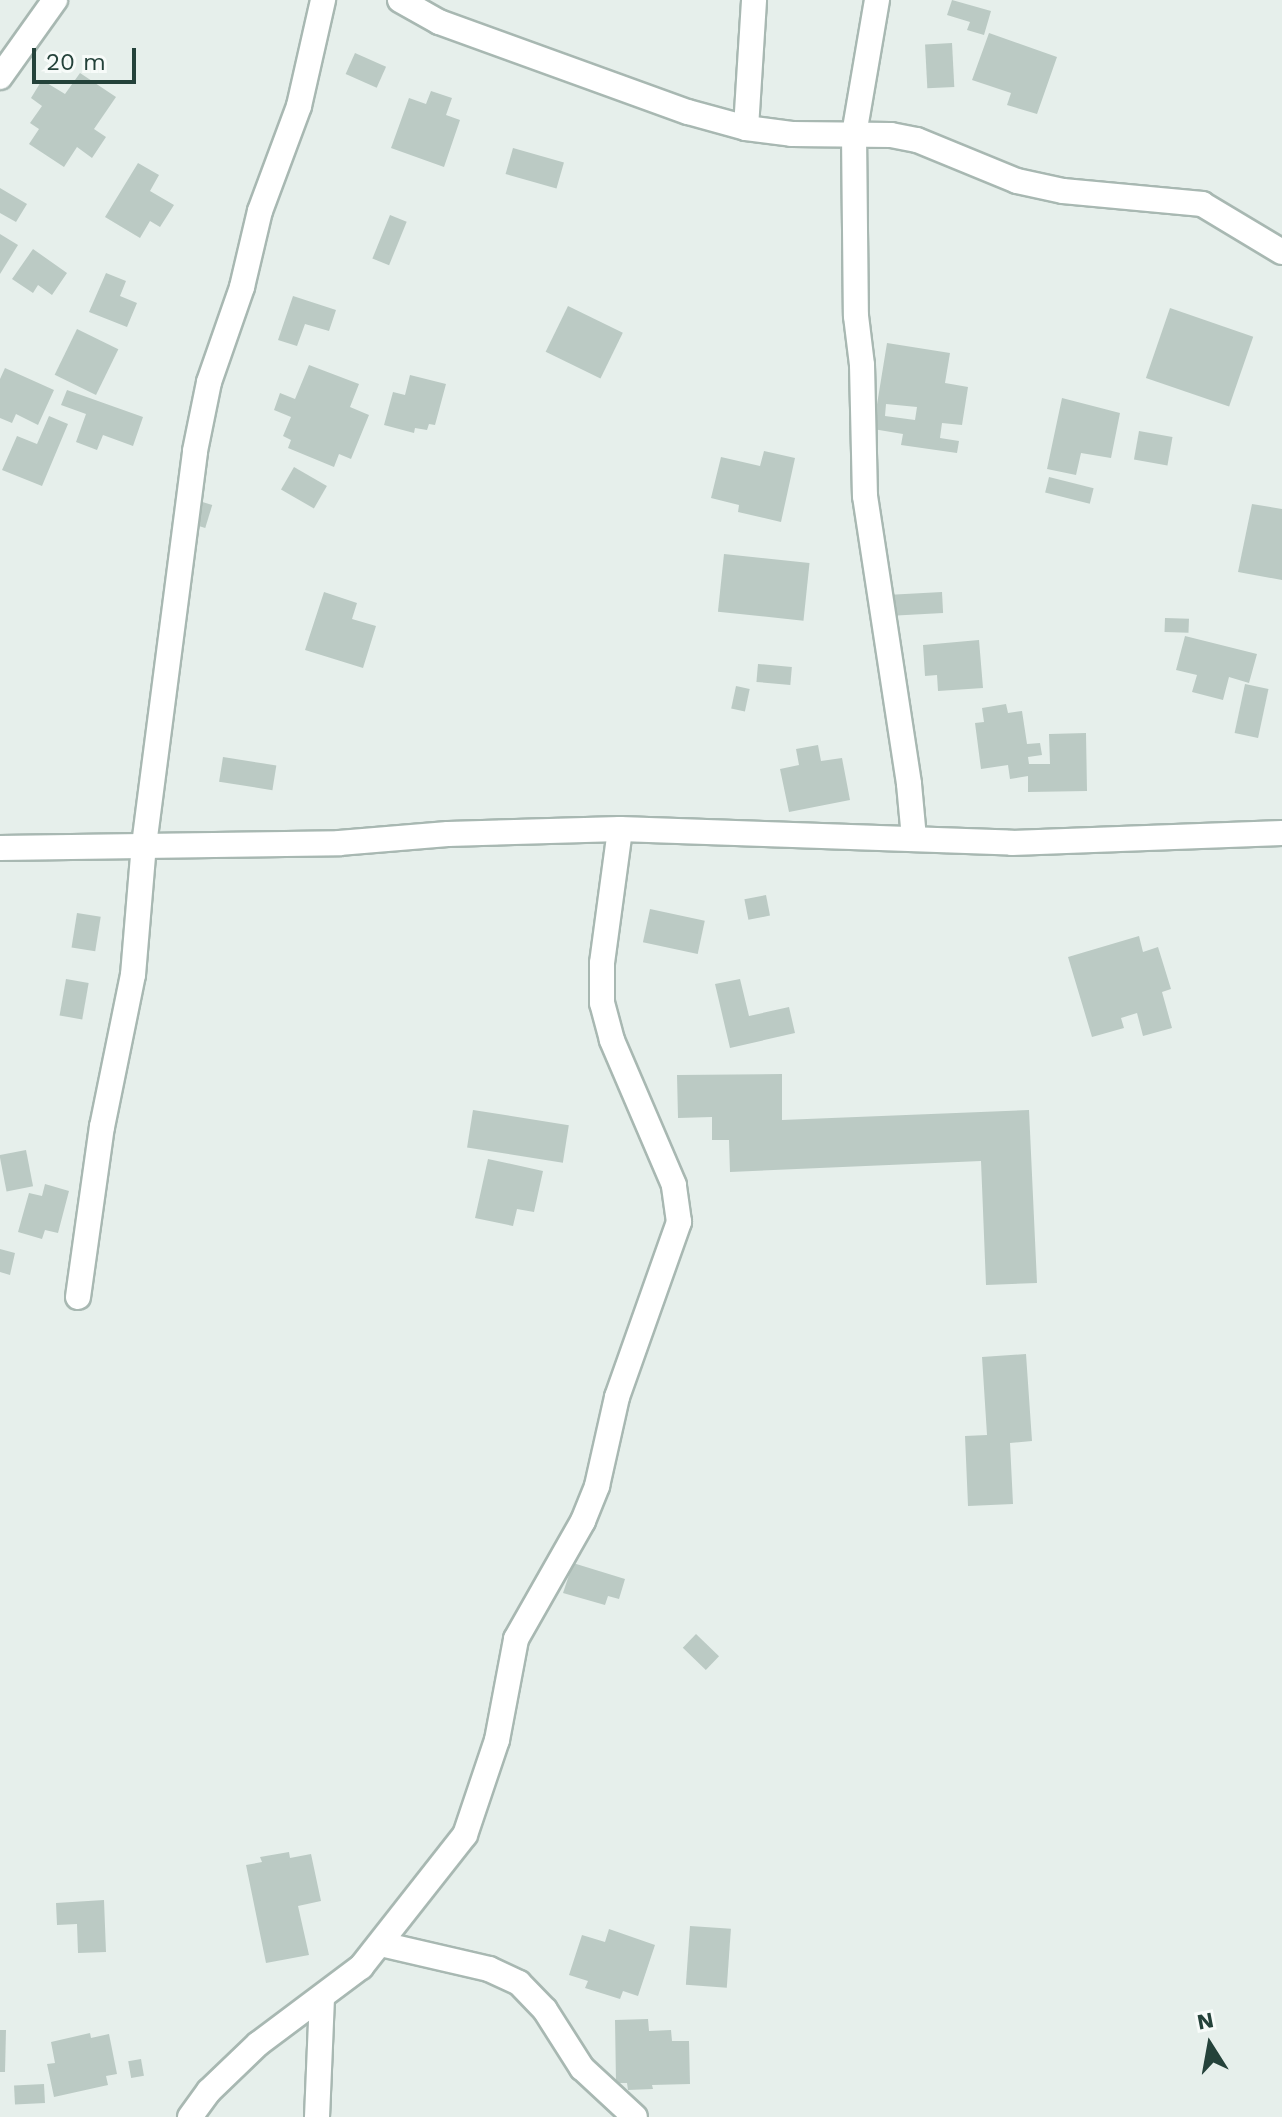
<!DOCTYPE html>
<html>
<head>
<meta charset="utf-8">
<style>
  body { margin:0 }
  #map { position:relative; width:1282px; height:2117px; overflow:hidden; background:#e6efeb; font-family:"Work Sans",sans-serif }
  div>[style] { position:absolute }
  [style*='--x'] { left:calc(var(--x)*1px); top:calc(var(--y)*1px); width:calc(var(--w)*1px); rotate:calc(var(--a)*1deg) }
  .building>* { inset:0; background:#bbcac4; transform-origin:0 0 }
  .roads { filter:drop-shadow(2px 0 #a8b8b2) drop-shadow(-2px 0 #a8b8b2) drop-shadow(0 2px #a8b8b2) drop-shadow(0 -2px #a8b8b2) }
  .street>* { height:24px; margin:-12px; padding:0 12px; transform-origin:12px; border-radius:12px; background:#fff }
  span { translate:-50% -50%; white-space:nowrap; text-align:center; line-height:1.15; -webkit-text-stroke:6px #f7fbf9; paint-order:stroke }
  .north { position:absolute; left:1170px; top:2005px; width:80px; height:80px; -webkit-text-stroke:6px #f7fbf9; paint-order:stroke; rotate:349deg; font-size:22px; font-weight:700; line-height:32px; text-align:center; color:#24423a }
  .north::after { content:''; display:block; margin:auto; width:28px; height:36px; background:#24423a; clip-path:polygon(50% 0,100% 100%,50% 72%,0 100%) }
  .scale { position:absolute; left:32px; top:48px; width:104px; height:36px; box-sizing:border-box; border:4px solid #24423a; border-top:0; padding-left:10px; font-size:24px; line-height:28px; white-space:nowrap; color:#24423a; -webkit-text-stroke:6px #f7fbf9; paint-order:stroke }
</style>
</head>
<body>
<div id="map">
  <div class="building">
    <i style="clip-path:polygon(952px 0,991px 11px,984px 35px,967px 30px,970px 22px,947px 15px)"></i>
    <i style="clip-path:polygon(989px 33px,1057px 57px,1037px 114px,1007px 105px,1011px 93px,972px 80px)"></i>
    <i style="left:952px;top:43px;width:44px;height:27px;rotate:87deg"></i>
    <i style="left:355px;top:53px;width:34px;height:23px;rotate:24deg"></i>
    <i style="clip-path:polygon(80px 73px,116px 97px,94px 129px,106px 137px,92px 158px,77px 147px,64px 167px,29px 144px,39px 129px,30px 123px,42px 106px,31px 98px,42px 80px,65px 94px)"></i>
    <i style="clip-path:polygon(431px 91px,452px 98px,446px 115px,460px 120px,444px 167px,391px 148px,409px 98px,426px 104px)"></i>
    <i style="left:513px;top:148px;width:53px;height:27px;rotate:16deg"></i>
    <i style="clip-path:polygon(138px 163px,159px 175px,150px 191px,174px 205px,160px 227px,150px 221px,140px 238px,105px 217px)"></i>
    <i style="clip-path:polygon(0 188px,27px 204px,16px 222px,0 213px)"></i>
    <i style="left:390px;top:215px;width:18px;height:47px;rotate:22deg"></i>
    <i style="clip-path:polygon(0 234px,18px 245px,0 274px)"></i>
    <i style="clip-path:polygon(33px 249px,67px 273px,52px 295px,38px 285px,33px 293px,12px 279px)"></i>
    <i style="clip-path:polygon(106px 273px,126px 281px,120px 296px,137px 303px,127px 327px,89px 312px)"></i>
    <i style="clip-path:polygon(293px 296px,336px 310px,329px 331px,305px 324px,297px 346px,278px 340px)"></i>
    <i style="left:568px;top:306px;width:61px;height:51px;rotate:26deg"></i>
    <i style="left:1170px;top:308px;width:88px;height:74px;rotate:19deg"></i>
    <i style="left:77px;top:329px;width:46px;height:51px;rotate:26deg"></i>
    <i style="clip-path:polygon(evenodd,887px 343px,950px 353px,945px 383px,968px 387px,962px 425px,942px 423px,940px 438px,959px 441px,957px 453px,901px 445px,903px 434px,873px 429px,887px 343px,886px 404px,917px 407px,915px 420px,885px 416px,886px 404px)"></i>
    <i style="clip-path:polygon(309px 365px,359px 384px,350px 407px,369px 415px,351px 459px,339px 454px,334px 467px,288px 448px,291px 440px,283px 436px,291px 417px,274px 410px,280px 393px,295px 399px)"></i>
    <i style="clip-path:polygon(5px 368px,54px 390px,38px 425px,16px 414px,12px 423px,0 418px,0 379px)"></i>
    <i style="clip-path:polygon(410px 375px,446px 384px,435px 425px,429px 424px,427px 430px,415px 428px,414px 433px,384px 425px,393px 392px,405px 395px)"></i>
    <i style="clip-path:polygon(67px 390px,143px 417px,133px 446px,103px 435px,97px 450px,76px 442px,86px 414px,61px 405px)"></i>
    <i style="clip-path:polygon(1062px 398px,1120px 413px,1111px 458px,1081px 453px,1076px 475px,1047px 469px)"></i>
    <i style="clip-path:polygon(49px 416px,68px 424px,42px 486px,2px 470px,17px 436px,37px 444px)"></i>
    <i style="left:1139px;top:431px;width:34px;height:29px;rotate:10deg"></i>
    <i style="clip-path:polygon(764px 451px,795px 458px,781px 522px,738px 512px,739px 505px,711px 498px,721px 457px,760px 466px)"></i>
    <i style="left:294px;top:467px;width:38px;height:26px;rotate:30deg"></i>
    <i style="left:1049px;top:477px;width:46px;height:16px;rotate:14deg"></i>
    <i style="left:196px;top:500px;width:17px;height:24px;rotate:17deg"></i>
    <i style="clip-path:polygon(1252px 504px,1282px 509px,1282px 580px,1238px 572px)"></i>
    <i style="left:724px;top:554px;width:86px;height:58px;rotate:6deg"></i>
    <i style="clip-path:polygon(324px 592px,357px 603px,352px 619px,376px 626px,363px 668px,305px 650px)"></i>
    <i style="left:942px;top:592px;width:21px;height:51px;rotate:87deg"></i>
    <i style="left:1165px;top:618px;width:24px;height:14px;rotate:2deg"></i>
    <i style="clip-path:polygon(1185px 636px,1257px 654px,1249px 683px,1229px 677px,1223px 700px,1192px 692px,1197px 675px,1176px 670px)"></i>
    <i style="clip-path:polygon(979px 640px,983px 688px,938px 691px,937px 675px,925px 676px,923px 645px)"></i>
    <i style="left:758px;top:664px;width:34px;height:18px;rotate:5deg"></i>
    <i style="left:1245px;top:684px;width:24px;height:50px;rotate:12deg"></i>
    <i style="left:736px;top:686px;width:14px;height:23px;rotate:12deg"></i>
    <i style="clip-path:polygon(1006px 704px,1008px 713px,1022px 711px,1027px 744px,1040px 743px,1042px 755px,1028px 757px,1029px 764px,1050px 764px,1049px 734px,1086px 733px,1087px 791px,1028px 792px,1028px 776px,1010px 779px,1008px 765px,981px 769px,975px 723px,984px 722px,982px 708px)"></i>
    <i style="clip-path:polygon(818px 745px,821px 761px,842px 758px,850px 800px,789px 812px,780px 769px,799px 765px,796px 749px)"></i>
    <i style="left:223px;top:757px;width:54px;height:25px;rotate:9deg"></i>
    <i style="left:766px;top:895px;width:21px;height:22px;rotate:79deg"></i>
    <i style="left:650px;top:909px;width:56px;height:34px;rotate:12deg"></i>
    <i style="left:77px;top:913px;width:24px;height:35px;rotate:9deg"></i>
    <i style="clip-path:polygon(1139px 936px,1143px 952px,1158px 947px,1171px 989px,1162px 992px,1172px 1028px,1143px 1036px,1137px 1013px,1121px 1018px,1124px 1028px,1092px 1037px,1068px 957px)"></i>
    <i style="left:66px;top:979px;width:23px;height:37px;rotate:10deg"></i>
    <i style="clip-path:polygon(740px 979px,749px 1016px,789px 1007px,795px 1033px,730px 1048px,715px 984px)"></i>
    <i style="clip-path:polygon(782px 1074px,782px 1120px,1029px 1110px,1037px 1283px,986px 1285px,981px 1161px,730px 1172px,729px 1140px,712px 1140px,712px 1117px,678px 1118px,677px 1075px)"></i>
    <i style="left:473px;top:1110px;width:97px;height:38px;rotate:9deg"></i>
    <i style="left:26px;top:1150px;width:37px;height:27px;rotate:79deg"></i>
    <i style="clip-path:polygon(488px 1159px,543px 1171px,534px 1212px,517px 1209px,513px 1226px,475px 1218px)"></i>
    <i style="clip-path:polygon(45px 1184px,69px 1191px,58px 1233px,45px 1230px,42px 1239px,18px 1232px,29px 1193px,42px 1196px)"></i>
    <i style="clip-path:polygon(0 1249px,15px 1253px,10px 1275px,0 1272px)"></i>
    <i style="clip-path:polygon(1026px 1354px,1032px 1441px,1010px 1443px,1013px 1504px,968px 1506px,965px 1436px,987px 1435px,982px 1357px)"></i>
    <i style="clip-path:polygon(573px 1563px,625px 1579px,619px 1599px,608px 1596px,605px 1605px,563px 1593px)"></i>
    <i style="left:696px;top:1634px;width:32px;height:19px;rotate:44deg"></i>
    <i style="clip-path:polygon(289px 1852px,290px 1858px,311px 1854px,321px 1901px,298px 1906px,309px 1955px,266px 1963px,246px 1865px,262px 1862px,260px 1857px)"></i>
    <i style="clip-path:polygon(104px 1900px,106px 1952px,78px 1953px,77px 1924px,57px 1925px,56px 1903px)"></i>
    <i style="left:690px;top:1926px;width:41px;height:59px;rotate:4deg"></i>
    <i style="clip-path:polygon(609px 1929px,655px 1945px,638px 1996px,623px 1991px,620px 1999px,585px 1988px,588px 1981px,569px 1975px,582px 1935px,605px 1942px)"></i>
    <i style="clip-path:polygon(648px 2019px,649px 2031px,671px 2030px,672px 2041px,689px 2041px,690px 2084px,652px 2085px,653px 2089px,628px 2090px,627px 2083px,616px 2083px,615px 2020px)"></i>
    <i style="clip-path:polygon(0 2030px,6px 2030px,5px 2072px,0 2072px)"></i>
    <i style="clip-path:polygon(90px 2033px,91px 2038px,109px 2034px,117px 2074px,106px 2076px,108px 2085px,54px 2097px,47px 2064px,55px 2063px,51px 2042px)"></i>
    <i style="left:141px;top:2059px;width:17px;height:13px;rotate:80deg"></i>
    <i style="left:44px;top:2084px;width:19px;height:30px;rotate:87deg"></i>
  </div>
  <div class="roads">
    <div class="street">
      <i style="--x:400;--y:0;--w:45;--a:29.4"></i>
      <i style="--x:439;--y:22;--w:265;--a:19.9"></i>
      <i style="--x:688;--y:112;--w:60;--a:15.4"></i>
      <i style="--x:746;--y:128;--w:46;--a:7.4"></i>
      <i style="--x:792;--y:134;--w:99;--a:0.6"></i>
      <i style="--x:891;--y:135;--w:26;--a:11"></i>
      <i style="--x:917;--y:140;--w:108;--a:22.3"></i>
      <i style="--x:1017;--y:181;--w:47;--a:12.3"></i>
      <i style="--x:1063;--y:191;--w:140;--a:5.3"></i>
      <i style="--x:1202;--y:204;--w:93;--a:31"></i>
      <i style="--x:877;--y:0;--w:136;--a:99.7"></i>
      <i style="--x:854;--y:134;--w:182;--a:89.4"></i>
      <i style="--x:856;--y:316;--w:49;--a:83"></i>
      <i style="--x:862;--y:365;--w:131;--a:88.7"></i>
      <i style="--x:865;--y:496;--w:291;--a:81.3"></i>
      <i style="--x:909;--y:784;--w:54;--a:84.7"></i>
      <i style="--x:0;--y:77;--w:95;--a:-54.5"></i>
      <i style="--x:746;--y:128;--w:128;--a:-86.4"></i>
      <i style="--x:0;--y:848;--w:339;--a:-0.8"></i>
      <i style="--x:339;--y:843;--w:109;--a:-4.7"></i>
      <i style="--x:448;--y:834;--w:172;--a:-1.7"></i>
      <i style="--x:620;--y:829;--w:392;--a:2"></i>
      <i style="--x:1012;--y:843;--w:270;--a:-2.1"></i>
      <i style="--x:78;--y:1297;--w:172;--a:-82"></i>
      <i style="--x:102;--y:1127;--w:155;--a:-78.5"></i>
      <i style="--x:133;--y:975;--w:130;--a:-85.2"></i>
      <i style="--x:144;--y:845;--w:397;--a:-82.6"></i>
      <i style="--x:195;--y:451;--w:70;--a:-78.5"></i>
      <i style="--x:209;--y:382;--w:101;--a:-70.8"></i>
      <i style="--x:242;--y:287;--w:78;--a:-76.7"></i>
      <i style="--x:260;--y:211;--w:112;--a:-69.6"></i>
      <i style="--x:299;--y:106;--w:109;--a:-77.2"></i>
      <i style="--x:381;--y:1944;--w:111;--a:13"></i>
      <i style="--x:489;--y:1969;--w:33;--a:25"></i>
      <i style="--x:519;--y:1983;--w:37;--a:46"></i>
      <i style="--x:545;--y:2010;--w:69;--a:57.5"></i>
      <i style="--x:582;--y:2068;--w:72;--a:42.8"></i>
      <i style="--x:190;--y:2117;--w:32;--a:-54"></i>
      <i style="--x:209;--y:2091;--w:68;--a:-43.8"></i>
      <i style="--x:258;--y:2044;--w:129;--a:-36.8"></i>
      <i style="--x:361;--y:1967;--w:168;--a:-51.8"></i>
      <i style="--x:465;--y:1835;--w:100;--a:-71.4"></i>
      <i style="--x:497;--y:1740;--w:103;--a:-79.3"></i>
      <i style="--x:516;--y:1639;--w:136;--a:-60.4"></i>
      <i style="--x:583;--y:1521;--w:38;--a:-68"></i>
      <i style="--x:597;--y:1486;--w:91;--a:-77.3"></i>
      <i style="--x:617;--y:1397;--w:186;--a:-70.5"></i>
      <i style="--x:679;--y:1222;--w:37;--a:-98"></i>
      <i style="--x:674;--y:1185;--w:158;--a:-113.2"></i>
      <i style="--x:612;--y:1040;--w:38;--a:-105"></i>
      <i style="--x:602;--y:1003;--w:40;--a:-90"></i>
      <i style="--x:602;--y:963;--w:135;--a:-82.3"></i>
      <i style="--x:317;--y:2117;--w:119;--a:-87.6"></i>
    </div>
  </div>
  <div class="north">N</div>
  <div class="scale">20 m</div>
</div>
</body>
</html>
